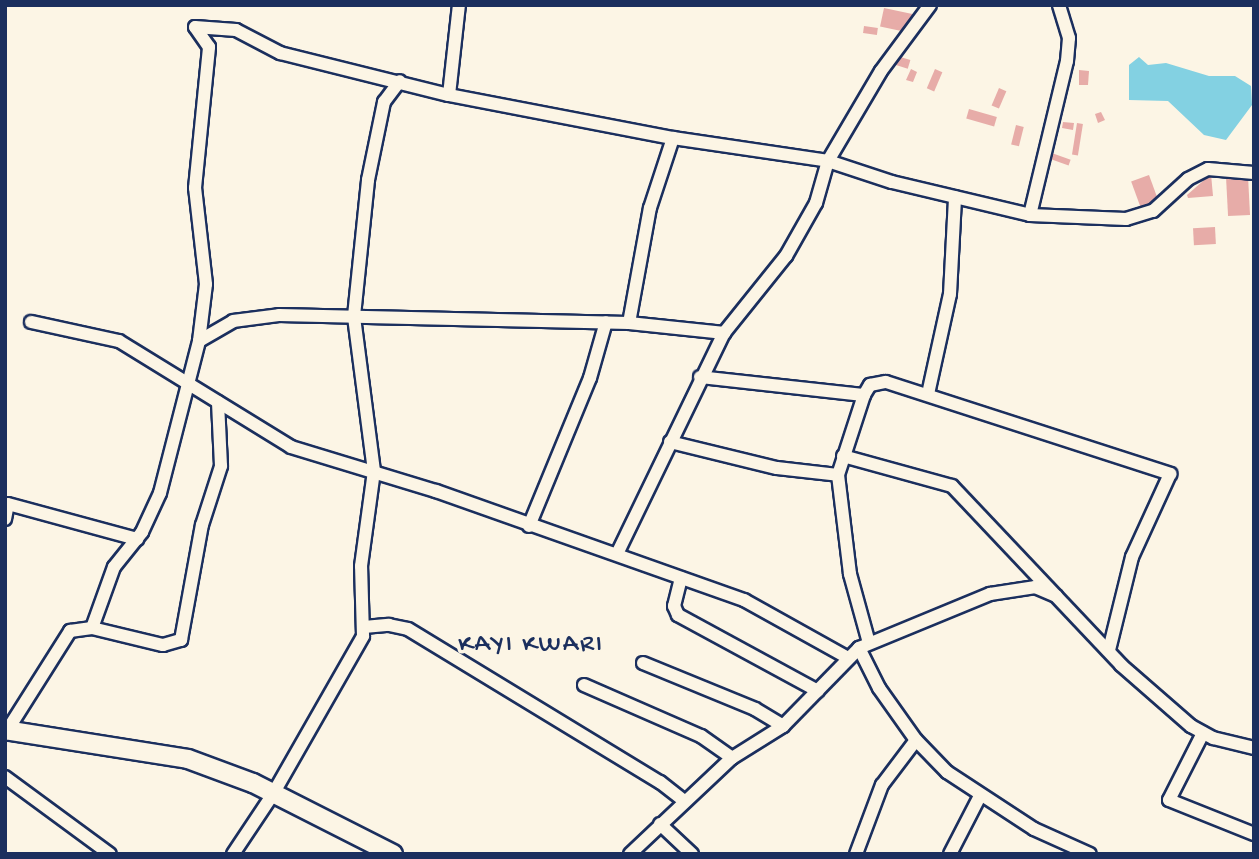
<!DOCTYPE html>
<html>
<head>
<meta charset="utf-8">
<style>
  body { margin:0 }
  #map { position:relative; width:1259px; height:859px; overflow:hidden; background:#fcf5e5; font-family:"Gochi Hand",sans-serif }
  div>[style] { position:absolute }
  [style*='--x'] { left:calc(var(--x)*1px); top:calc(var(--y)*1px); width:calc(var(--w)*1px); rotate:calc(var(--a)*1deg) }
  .water>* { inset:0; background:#83d1e2 }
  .building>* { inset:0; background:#e7aca8; transform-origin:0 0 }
  .roads { filter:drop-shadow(2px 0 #1b2f5e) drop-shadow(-2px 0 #1b2f5e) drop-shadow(0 2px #1b2f5e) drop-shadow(0 -2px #1b2f5e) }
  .street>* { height:12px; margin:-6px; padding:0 6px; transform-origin:6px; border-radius:6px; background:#fcf5e5 }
  .secondary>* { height:18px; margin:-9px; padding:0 9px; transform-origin:9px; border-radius:9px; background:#fcf5e5 }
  span { translate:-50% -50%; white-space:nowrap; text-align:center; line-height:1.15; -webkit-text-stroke:7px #fcf5e5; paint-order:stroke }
  .quarter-label { font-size:26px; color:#1b2f5e; letter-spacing:2px }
  .frame { position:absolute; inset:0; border:7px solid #1b2f5e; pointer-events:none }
</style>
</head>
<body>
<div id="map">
  <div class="water">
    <i style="clip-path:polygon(1139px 57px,1148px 65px,1166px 63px,1209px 76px,1235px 76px,1251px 86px,1252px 105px,1226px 140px,1204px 135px,1168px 101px,1129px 100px,1129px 65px)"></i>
  </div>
  <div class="building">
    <i style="left:884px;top:8px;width:29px;height:19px;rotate:12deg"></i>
    <i style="left:864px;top:26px;width:14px;height:7px;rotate:8deg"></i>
    <i style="left:897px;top:56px;width:14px;height:9px;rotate:17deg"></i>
    <i style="clip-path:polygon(911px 69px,917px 72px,913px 82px,906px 80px)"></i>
    <i style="left:935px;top:69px;width:8px;height:21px;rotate:23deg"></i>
    <i style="clip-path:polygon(1079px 70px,1089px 71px,1088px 85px,1079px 85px)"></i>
    <i style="left:999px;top:88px;width:8px;height:19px;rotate:23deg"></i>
    <i style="left:969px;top:109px;width:29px;height:10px;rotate:16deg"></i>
    <i style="clip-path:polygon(1101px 112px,1105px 120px,1098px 123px,1095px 114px)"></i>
    <i style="clip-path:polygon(1063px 122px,1074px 123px,1073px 130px,1062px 128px)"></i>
    <i style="left:1077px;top:123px;width:6px;height:32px;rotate:9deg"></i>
    <i style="left:1016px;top:125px;width:8px;height:20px;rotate:14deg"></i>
    <i style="left:1049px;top:152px;width:23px;height:6px;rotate:20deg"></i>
    <i style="clip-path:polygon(1211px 174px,1213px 196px,1188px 198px,1187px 195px)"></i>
    <i style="left:1149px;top:175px;width:27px;height:19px;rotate:70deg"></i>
    <i style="left:1248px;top:176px;width:39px;height:22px;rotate:87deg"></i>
    <i style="left:1215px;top:227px;width:17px;height:22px;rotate:87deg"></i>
  </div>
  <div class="roads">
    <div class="street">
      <i style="--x:195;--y:27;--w:41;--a:4.2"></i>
      <i style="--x:236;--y:30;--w:50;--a:27.6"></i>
      <i style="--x:280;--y:53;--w:174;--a:14"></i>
      <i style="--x:449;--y:95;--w:228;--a:10.9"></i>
      <i style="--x:673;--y:138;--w:157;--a:8.4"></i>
      <i style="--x:828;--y:161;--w:67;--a:18.2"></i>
      <i style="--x:892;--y:182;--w:142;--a:13.4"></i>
      <i style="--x:1030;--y:215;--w:96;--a:2.4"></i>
      <i style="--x:1126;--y:219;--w:28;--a:-17"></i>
      <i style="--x:1153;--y:211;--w:47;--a:-42.4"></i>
      <i style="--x:1188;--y:179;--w:22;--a:-27"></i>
      <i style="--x:1208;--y:169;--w:46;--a:5"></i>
      <i style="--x:449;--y:95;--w:91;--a:-83.7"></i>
      <i style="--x:1030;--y:215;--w:158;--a:-76.5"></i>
      <i style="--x:1067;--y:61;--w:23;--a:-85"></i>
      <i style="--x:1069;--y:38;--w:34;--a:-107"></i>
      <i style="--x:31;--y:322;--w:90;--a:12.2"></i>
      <i style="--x:119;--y:341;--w:202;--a:31.6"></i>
      <i style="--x:291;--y:447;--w:152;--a:16.9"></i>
      <i style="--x:436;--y:491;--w:327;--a:19.5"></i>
      <i style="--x:744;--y:600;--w:119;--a:29.1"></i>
      <i style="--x:629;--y:323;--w:117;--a:-79.7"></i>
      <i style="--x:650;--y:208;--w:74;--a:-71.8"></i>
      <i style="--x:199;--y:341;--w:39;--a:-30"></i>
      <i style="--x:233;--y:321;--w:46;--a:-7.4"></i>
      <i style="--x:279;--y:315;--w:350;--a:1.3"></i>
      <i style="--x:629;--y:323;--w:96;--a:6"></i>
      <i style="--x:700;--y:377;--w:165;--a:6.3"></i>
      <i style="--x:928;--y:394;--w:102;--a:-77.6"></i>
      <i style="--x:950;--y:294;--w:97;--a:-87"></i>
      <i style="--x:670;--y:442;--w:110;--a:13.7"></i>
      <i style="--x:777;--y:468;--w:61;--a:6.5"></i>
      <i style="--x:843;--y:456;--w:113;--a:15.4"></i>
      <i style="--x:952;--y:486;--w:246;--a:46.6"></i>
      <i style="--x:1121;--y:665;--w:93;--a:41.1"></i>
      <i style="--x:1191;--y:726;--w:25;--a:29"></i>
      <i style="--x:1213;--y:738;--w:42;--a:13.7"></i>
      <i style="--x:5;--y:519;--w:15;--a:-79"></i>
      <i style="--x:8;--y:504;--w:134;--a:15.2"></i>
      <i style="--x:529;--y:526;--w:160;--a:-67.6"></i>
      <i style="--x:590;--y:378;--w:58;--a:-74.1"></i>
      <i style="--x:617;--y:554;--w:246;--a:-64.2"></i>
      <i style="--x:724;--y:333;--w:99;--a:-51.2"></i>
      <i style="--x:786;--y:256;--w:61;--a:-60.5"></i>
      <i style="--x:816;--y:203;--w:44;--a:-74.1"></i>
      <i style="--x:828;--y:161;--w:104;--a:-59.5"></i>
      <i style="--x:881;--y:71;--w:82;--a:-53.4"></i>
      <i style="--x:681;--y:578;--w:29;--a:104"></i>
      <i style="--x:674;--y:606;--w:10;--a:66"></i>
      <i style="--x:678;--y:615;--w:159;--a:28.5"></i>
      <i style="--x:364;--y:627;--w:25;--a:-5"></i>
      <i style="--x:389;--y:625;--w:19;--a:12"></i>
      <i style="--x:408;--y:629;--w:295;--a:31.3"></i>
      <i style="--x:660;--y:782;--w:29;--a:38"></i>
      <i style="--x:92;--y:628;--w:65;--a:-70.2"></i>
      <i style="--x:114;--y:567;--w:45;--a:-51.3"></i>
      <i style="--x:142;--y:532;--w:43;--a:-65.2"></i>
      <i style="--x:160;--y:493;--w:157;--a:-75.6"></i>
      <i style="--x:199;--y:341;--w:57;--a:-83"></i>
      <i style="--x:206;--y:284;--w:97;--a:-96.5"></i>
      <i style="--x:195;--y:188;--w:142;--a:-84.3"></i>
      <i style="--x:209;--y:47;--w:24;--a:-125"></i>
      <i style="--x:869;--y:643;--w:72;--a:-105.4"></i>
      <i style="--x:850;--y:574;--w:100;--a:-96.9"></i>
      <i style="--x:838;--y:475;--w:84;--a:-72"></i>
      <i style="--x:864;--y:395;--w:12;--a:-59"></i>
      <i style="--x:870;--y:385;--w:16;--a:-11"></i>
      <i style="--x:886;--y:382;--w:299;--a:17.9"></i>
      <i style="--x:1170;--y:474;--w:91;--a:114.6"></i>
      <i style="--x:1132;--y:557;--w:96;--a:103.9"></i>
      <i style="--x:859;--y:648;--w:45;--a:63.4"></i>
      <i style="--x:879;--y:688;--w:64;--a:54.6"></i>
      <i style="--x:916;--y:740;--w:45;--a:45.9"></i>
      <i style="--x:947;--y:772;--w:104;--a:33.2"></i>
      <i style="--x:1034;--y:829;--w:61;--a:24.1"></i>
      <i style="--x:643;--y:663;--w:121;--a:22.3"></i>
      <i style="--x:755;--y:709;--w:33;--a:31"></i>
      <i style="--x:584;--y:685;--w:128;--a:23.6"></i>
      <i style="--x:701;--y:736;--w:38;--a:35"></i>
      <i style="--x:1203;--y:733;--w:75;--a:116.9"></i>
      <i style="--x:1169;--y:800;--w:92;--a:21.8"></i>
      <i style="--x:5;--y:734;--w:122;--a:-57.7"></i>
      <i style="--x:70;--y:631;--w:22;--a:-8"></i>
      <i style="--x:92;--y:628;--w:73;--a:13.5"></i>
      <i style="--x:163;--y:645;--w:19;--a:-16"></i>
      <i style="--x:181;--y:640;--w:117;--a:-79.7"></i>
      <i style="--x:202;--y:525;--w:62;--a:-72.1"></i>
      <i style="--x:221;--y:466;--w:64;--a:-92.7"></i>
      <i style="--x:5;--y:777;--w:130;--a:36.3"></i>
      <i style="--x:660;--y:824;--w:44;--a:43.2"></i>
      <i style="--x:233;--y:854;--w:72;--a:-56.3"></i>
      <i style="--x:273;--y:794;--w:182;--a:-60.3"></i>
      <i style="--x:363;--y:636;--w:70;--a:-91.6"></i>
      <i style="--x:361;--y:566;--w:96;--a:-82.2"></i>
      <i style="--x:374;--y:471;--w:156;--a:-97.4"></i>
      <i style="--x:354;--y:316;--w:137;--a:-84.1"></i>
      <i style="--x:368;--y:180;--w:80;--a:-78.4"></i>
      <i style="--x:384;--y:102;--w:26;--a:-53"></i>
      <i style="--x:630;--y:854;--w:140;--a:-43.3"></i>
      <i style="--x:732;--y:758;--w:60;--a:-32.1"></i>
      <i style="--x:783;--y:726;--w:109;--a:-45.7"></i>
      <i style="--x:859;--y:648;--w:142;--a:-22.4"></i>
      <i style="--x:990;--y:594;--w:46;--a:-8.8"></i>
      <i style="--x:1035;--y:587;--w:23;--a:23"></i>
      <i style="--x:856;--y:854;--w:74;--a:-69.4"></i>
      <i style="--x:882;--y:785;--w:56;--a:-52.9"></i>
      <i style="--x:950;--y:854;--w:65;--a:-62.7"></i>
    </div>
    <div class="secondary">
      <i style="--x:5;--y:730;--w:185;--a:9"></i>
      <i style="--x:188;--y:759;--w:69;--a:20.3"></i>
      <i style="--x:253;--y:783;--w:157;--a:26.9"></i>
    </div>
  </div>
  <div class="quarter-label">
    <span style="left:531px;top:646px">KAYI KWARI</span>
  </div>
  <div class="frame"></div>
</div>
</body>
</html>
